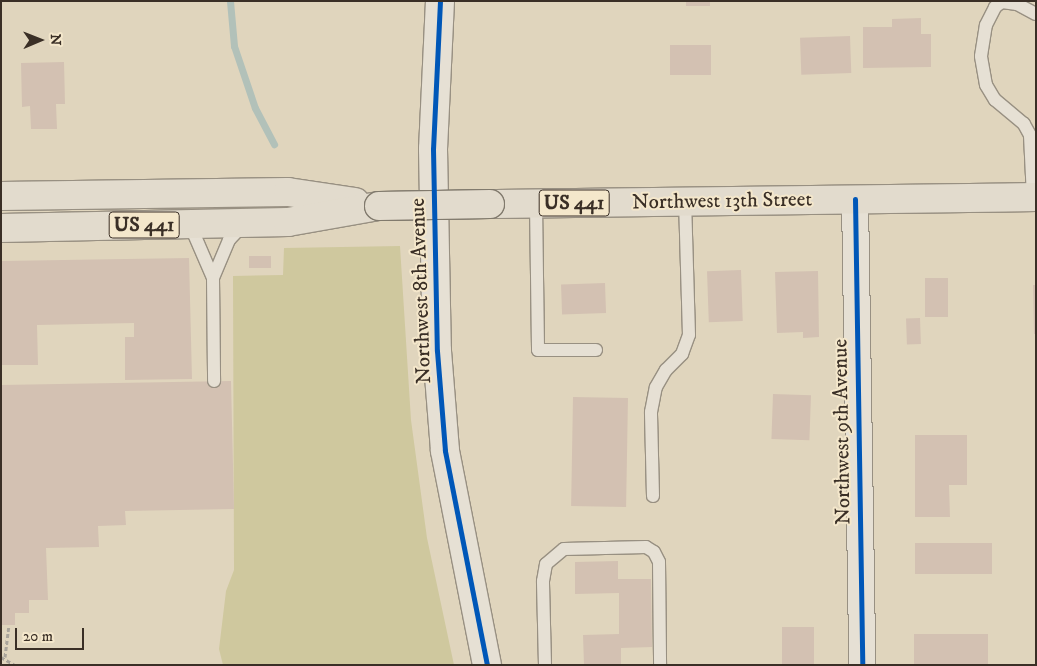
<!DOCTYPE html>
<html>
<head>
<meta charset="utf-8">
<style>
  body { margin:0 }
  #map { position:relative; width:1037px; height:666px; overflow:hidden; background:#e0d5bd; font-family:"IM FELL DW Pica",serif }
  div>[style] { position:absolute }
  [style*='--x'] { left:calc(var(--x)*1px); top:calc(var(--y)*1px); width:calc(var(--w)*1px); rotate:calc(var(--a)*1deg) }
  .green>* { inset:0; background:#cfc89e }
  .stream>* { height:7px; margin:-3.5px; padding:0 3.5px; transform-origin:3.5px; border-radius:3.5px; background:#b2c1b9 }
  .building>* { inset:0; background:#d3c1b2; transform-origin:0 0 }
  .path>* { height:3px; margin-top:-1.5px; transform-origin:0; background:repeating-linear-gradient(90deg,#a9a49a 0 4px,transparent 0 6.5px) }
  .roads { filter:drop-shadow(1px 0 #989082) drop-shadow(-1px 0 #989082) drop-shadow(0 1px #989082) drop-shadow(0 -1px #989082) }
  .service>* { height:12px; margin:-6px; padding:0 6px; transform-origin:6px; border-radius:6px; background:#e6e0d4 }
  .minor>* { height:26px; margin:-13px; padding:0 13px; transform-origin:13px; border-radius:13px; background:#e6e0d4 }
  .tertiary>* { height:28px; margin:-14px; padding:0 14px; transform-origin:14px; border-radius:14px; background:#e6e0d4 }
  .primary>* { height:28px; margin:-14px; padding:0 14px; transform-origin:14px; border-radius:14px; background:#e2dbcd }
  .bridges { filter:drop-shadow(1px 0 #817a6d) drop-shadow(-1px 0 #817a6d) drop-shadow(0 1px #817a6d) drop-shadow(0 -1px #817a6d) }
  .primary-bridge>* { height:28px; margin:-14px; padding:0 14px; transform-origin:14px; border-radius:14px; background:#e2dbcd }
  .cycleway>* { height:5px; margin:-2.5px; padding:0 2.5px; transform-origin:2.5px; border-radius:2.5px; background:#0057b8 }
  span { translate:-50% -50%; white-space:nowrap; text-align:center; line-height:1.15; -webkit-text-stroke:4px #f4e7cb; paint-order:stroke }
  .shield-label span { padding:1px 4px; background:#f4e7cb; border:1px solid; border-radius:4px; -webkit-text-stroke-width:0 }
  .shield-label { font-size:20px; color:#3a2f26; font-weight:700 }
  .street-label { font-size:21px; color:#3a2f26 }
  .frame { position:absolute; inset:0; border:2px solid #3a2f26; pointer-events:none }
  .north { position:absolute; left:15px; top:15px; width:50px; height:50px; -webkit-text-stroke:4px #f4e7cb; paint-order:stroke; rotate:89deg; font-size:14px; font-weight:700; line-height:20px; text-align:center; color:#3a2f26 }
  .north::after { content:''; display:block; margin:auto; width:18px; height:22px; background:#3a2f26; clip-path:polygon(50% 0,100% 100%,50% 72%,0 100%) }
  .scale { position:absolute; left:15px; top:628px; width:69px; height:22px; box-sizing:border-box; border:2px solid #3a2f26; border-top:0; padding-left:6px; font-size:15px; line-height:18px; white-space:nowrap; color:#3a2f26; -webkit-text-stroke:4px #f4e7cb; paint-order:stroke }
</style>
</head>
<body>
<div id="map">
  <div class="green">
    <i style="clip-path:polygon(400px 246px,411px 420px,427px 538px,454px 665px,223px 665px,219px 649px,226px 591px,234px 570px,233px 276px,283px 275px,284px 248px)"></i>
  </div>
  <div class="stream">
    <i style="--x:230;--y:1;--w:45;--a:84.9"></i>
    <i style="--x:234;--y:46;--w:65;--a:71.3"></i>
    <i style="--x:255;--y:108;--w:41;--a:62.2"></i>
  </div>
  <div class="building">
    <i style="left:686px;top:1px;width:24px;height:5px"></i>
    <i style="clip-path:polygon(921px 18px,921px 34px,931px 34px,931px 67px,863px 68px,863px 27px,892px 27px,892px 19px)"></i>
    <i style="left:850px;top:36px;width:37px;height:50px;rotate:88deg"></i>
    <i style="left:711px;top:45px;width:30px;height:41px;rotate:90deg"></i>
    <i style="clip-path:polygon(64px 62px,65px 104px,56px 104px,57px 129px,31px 129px,30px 106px,22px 107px,21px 63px)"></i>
    <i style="left:271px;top:256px;width:12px;height:22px;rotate:90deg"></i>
    <i style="clip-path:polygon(189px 258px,192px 379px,125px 380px,125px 337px,134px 337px,134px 323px,37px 325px,38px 365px,1px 365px,1px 261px)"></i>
    <i style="left:741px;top:270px;width:51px;height:34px;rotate:88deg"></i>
    <i style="clip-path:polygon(818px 271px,819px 337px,803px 338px,803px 332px,777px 333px,775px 272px)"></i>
    <i style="left:925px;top:278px;width:23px;height:39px"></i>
    <i style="left:605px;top:283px;width:30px;height:44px;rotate:88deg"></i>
    <i style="clip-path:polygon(1033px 285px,1036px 285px,1036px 334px,1034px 334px)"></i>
    <i style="left:920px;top:318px;width:26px;height:14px;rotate:88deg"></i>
    <i style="clip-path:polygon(231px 381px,234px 509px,125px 511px,126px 525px,98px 526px,99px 547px,46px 548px,48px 600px,29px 600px,29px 613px,15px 613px,15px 625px,1px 625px,1px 385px)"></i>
    <i style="left:773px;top:394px;width:38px;height:45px;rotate:2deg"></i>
    <i style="left:573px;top:397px;width:55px;height:109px;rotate:1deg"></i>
    <i style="clip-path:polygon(915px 435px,967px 435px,967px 485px,949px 485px,950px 517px,915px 517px)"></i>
    <i style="left:992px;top:543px;width:31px;height:77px;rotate:90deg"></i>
    <i style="clip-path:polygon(618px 561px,618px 579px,651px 579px,652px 647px,621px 648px,621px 665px,584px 665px,583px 635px,619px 634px,619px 593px,575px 594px,575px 562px)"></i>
    <i style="left:782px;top:627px;width:32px;height:38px"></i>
    <i style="left:914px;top:634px;width:74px;height:31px"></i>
  </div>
  <div class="path">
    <i style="--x:1;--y:657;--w:16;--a:30"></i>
    <i style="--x:5;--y:657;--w:32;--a:-83"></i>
  </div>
  <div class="roads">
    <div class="service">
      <i style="--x:1033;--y:197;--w:62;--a:-92.8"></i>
      <i style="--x:1030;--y:135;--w:13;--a:-119"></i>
      <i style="--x:1024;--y:124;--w:38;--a:-140"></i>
      <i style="--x:995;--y:100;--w:17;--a:-121"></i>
      <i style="--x:986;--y:85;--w:29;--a:-100"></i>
      <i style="--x:981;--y:56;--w:31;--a:-81"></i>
      <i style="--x:986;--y:25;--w:20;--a:-63"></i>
      <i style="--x:995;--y:7;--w:9;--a:-36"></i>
      <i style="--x:1002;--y:2;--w:15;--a:8"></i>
      <i style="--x:1017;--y:4;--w:21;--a:28"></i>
      <i style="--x:536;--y:204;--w:146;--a:89.2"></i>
      <i style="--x:538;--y:350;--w:58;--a:0"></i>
      <i style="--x:183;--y:227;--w:13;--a:32"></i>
      <i style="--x:194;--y:234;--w:48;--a:66.6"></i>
      <i style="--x:213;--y:278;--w:103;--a:89.4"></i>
      <i style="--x:213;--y:278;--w:41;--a:-67.2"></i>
      <i style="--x:229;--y:240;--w:21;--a:-47"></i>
      <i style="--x:653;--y:496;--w:84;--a:-91.4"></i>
      <i style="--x:651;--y:412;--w:25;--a:-79"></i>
      <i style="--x:656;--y:387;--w:20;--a:-60"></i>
      <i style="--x:666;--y:370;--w:23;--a:-45"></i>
      <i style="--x:682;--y:354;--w:20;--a:-70"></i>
      <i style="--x:689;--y:335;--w:133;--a:-91.7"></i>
      <i style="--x:545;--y:665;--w:84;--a:-91.4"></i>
      <i style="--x:543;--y:581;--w:17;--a:-80"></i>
      <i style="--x:546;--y:564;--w:23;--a:-40"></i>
      <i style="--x:564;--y:549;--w:82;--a:-1.4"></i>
      <i style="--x:646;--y:547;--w:9;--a:32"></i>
      <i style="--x:654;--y:552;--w:11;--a:63"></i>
      <i style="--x:659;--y:562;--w:103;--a:89.4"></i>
    </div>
    <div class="minor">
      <i style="--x:855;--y:199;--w:466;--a:89.1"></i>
    </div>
    <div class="tertiary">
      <i style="--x:440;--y:1;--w:148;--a:92.7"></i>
      <i style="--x:433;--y:149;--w:202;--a:88.9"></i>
      <i style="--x:437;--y:351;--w:100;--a:85.4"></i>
      <i style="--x:445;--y:451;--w:218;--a:78.9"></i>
    </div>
    <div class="primary">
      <i style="--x:1;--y:196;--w:287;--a:-0.8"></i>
      <i style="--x:288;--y:192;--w:68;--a:8.5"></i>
      <i style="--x:490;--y:204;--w:546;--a:-0.73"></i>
      <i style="--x:1;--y:228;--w:287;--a:-1.2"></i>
      <i style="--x:288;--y:222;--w:92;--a:-10"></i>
    </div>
  </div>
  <div class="bridges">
    <div class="primary-bridge">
      <i style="--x:379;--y:206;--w:111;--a:-1"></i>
    </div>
  </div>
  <div class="cycleway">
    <i style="--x:440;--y:1;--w:148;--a:92.7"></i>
    <i style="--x:433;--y:149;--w:202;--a:88.9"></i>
    <i style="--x:437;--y:351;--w:100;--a:85.4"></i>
    <i style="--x:445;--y:451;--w:218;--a:78.9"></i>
    <i style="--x:855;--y:199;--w:466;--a:89.1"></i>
  </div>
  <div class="shield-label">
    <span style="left:574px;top:203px">US 441</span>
    <span style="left:144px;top:225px">US 441</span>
  </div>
  <div class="street-label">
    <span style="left:722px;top:201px;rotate:-1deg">Northwest 13th Street</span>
    <span style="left:421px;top:291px;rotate:-92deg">Northwest 8th Avenue</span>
    <span style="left:842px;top:432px;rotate:-91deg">Northwest 9th Avenue</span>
  </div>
  <div class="frame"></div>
  <div class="north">N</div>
  <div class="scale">20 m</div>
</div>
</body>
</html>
